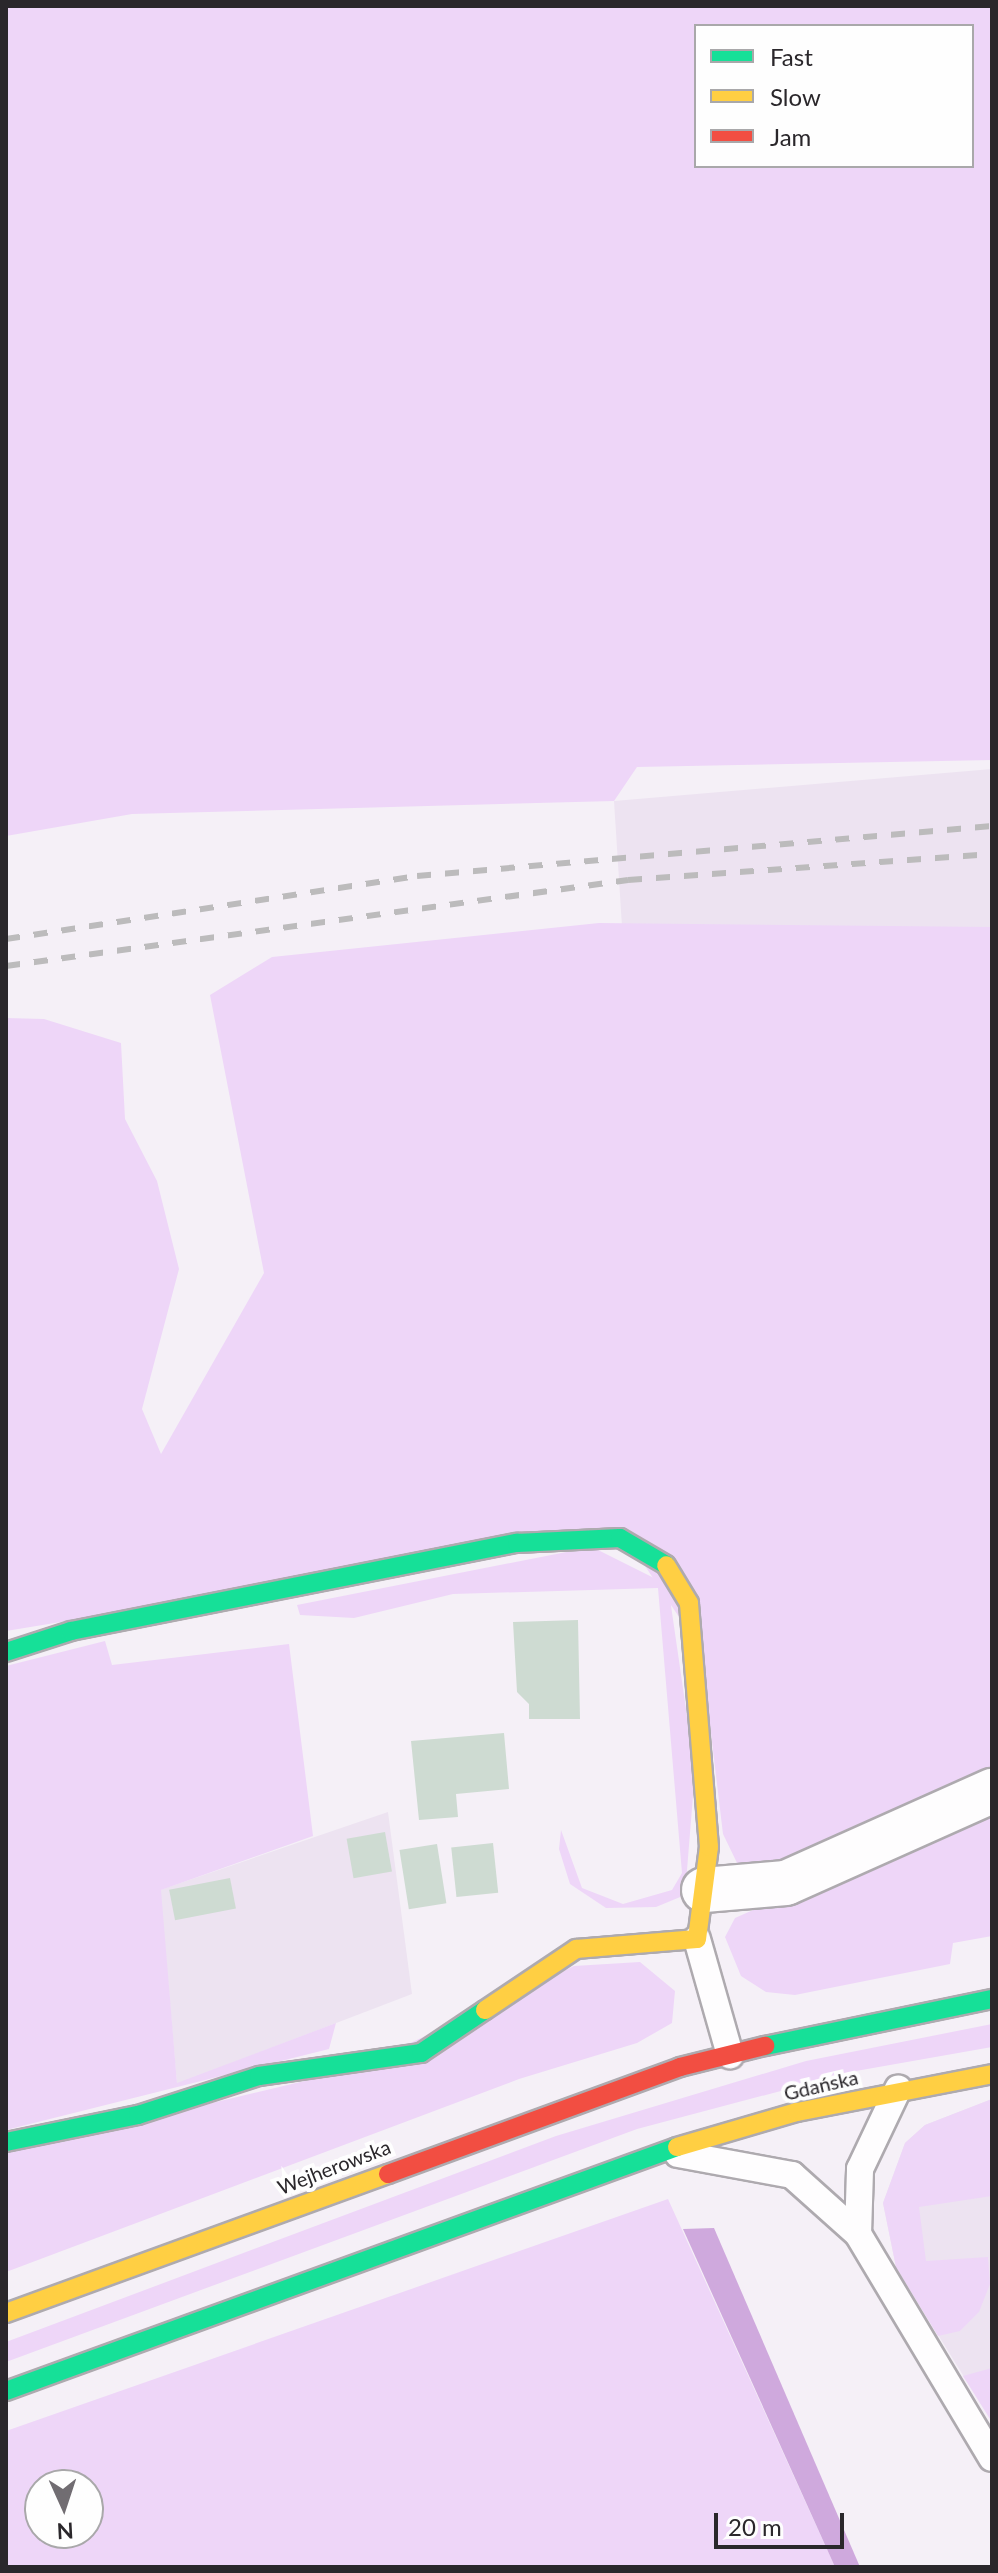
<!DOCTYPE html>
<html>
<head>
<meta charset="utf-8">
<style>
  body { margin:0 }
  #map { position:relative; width:998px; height:2573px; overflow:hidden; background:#f5f0f7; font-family:Lato,sans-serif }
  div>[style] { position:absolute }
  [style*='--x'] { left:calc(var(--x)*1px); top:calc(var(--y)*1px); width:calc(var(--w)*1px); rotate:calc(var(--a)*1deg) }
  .built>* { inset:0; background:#ede3f1 }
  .green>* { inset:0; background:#eed6f8 }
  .water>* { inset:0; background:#cfa9dd }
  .building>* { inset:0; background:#cedbd2; transform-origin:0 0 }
  .roads { filter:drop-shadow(2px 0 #aeaaaf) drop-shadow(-2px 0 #aeaaaf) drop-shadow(0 2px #aeaaaf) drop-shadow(0 -2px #aeaaaf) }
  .lane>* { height:26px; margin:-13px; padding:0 13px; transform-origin:13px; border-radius:13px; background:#fefdfe }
  .street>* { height:44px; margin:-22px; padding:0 22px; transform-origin:22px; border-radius:22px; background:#fefdfe }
  .fast>* { height:18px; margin:-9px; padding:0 9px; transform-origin:9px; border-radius:9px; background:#16e098 }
  .slow>* { height:18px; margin:-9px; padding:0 9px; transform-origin:9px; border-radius:9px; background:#ffcf43 }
  .jam>* { height:18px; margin:-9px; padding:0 9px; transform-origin:9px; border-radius:9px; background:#f24e42 }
  .rail>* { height:6px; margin-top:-3px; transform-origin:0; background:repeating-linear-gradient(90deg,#bcbbbc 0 14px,transparent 0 28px) }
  span { translate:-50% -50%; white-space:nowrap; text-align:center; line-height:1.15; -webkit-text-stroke:8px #fefefe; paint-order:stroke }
  .street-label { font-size:20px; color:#2a272b }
  .frame { position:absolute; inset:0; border:8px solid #2a272b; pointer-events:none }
  .legend { position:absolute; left:694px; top:24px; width:280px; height:144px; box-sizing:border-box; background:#fefefe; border:2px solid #a9a8aa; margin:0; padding:10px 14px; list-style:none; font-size:24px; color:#2a272b }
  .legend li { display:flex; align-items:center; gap:16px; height:40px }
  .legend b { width:40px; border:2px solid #a9a8aa }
  .north { position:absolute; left:24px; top:2469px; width:80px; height:80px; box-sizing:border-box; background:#fefefe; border:2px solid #a9a8aa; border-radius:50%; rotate:177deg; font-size:22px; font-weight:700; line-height:32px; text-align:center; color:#2a272b }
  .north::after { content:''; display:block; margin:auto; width:28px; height:36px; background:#716d72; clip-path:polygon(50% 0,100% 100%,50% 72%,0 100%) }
  .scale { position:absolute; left:714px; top:2513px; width:130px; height:36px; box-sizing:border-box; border:4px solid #2a272b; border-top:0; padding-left:10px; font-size:24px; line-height:28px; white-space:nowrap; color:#2a272b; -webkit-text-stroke:6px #fefefe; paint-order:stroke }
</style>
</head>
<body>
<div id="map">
  <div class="built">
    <i style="clip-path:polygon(992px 769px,992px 947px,623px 942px,614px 801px)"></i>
    <i style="clip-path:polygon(388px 1812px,412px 1994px,177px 2084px,160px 1890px)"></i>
    <i style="clip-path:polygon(992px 2099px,992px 2422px,896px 2267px,883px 2203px,905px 2143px,925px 2125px)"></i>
  </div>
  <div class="green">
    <i style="clip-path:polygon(evenodd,6px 6px,992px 6px,992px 760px,637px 767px,614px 801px,132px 814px,6px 836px,6px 6px,696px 26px,972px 26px,972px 166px,696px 166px,696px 26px)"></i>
    <i style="clip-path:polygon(599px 923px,992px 927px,992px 1779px,777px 1873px,739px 1867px,723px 1834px,701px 1650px,621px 1530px,6px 1631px,6px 1018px,44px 1019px,121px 1043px,125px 1119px,157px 1181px,179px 1269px,142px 1409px,161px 1454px,264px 1273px,210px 995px,272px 957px)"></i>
    <i style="clip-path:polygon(592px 1547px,668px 1585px,695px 1771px,685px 1895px,656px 1907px,606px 1908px,570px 1884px,559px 1849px,561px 1830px,582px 1888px,623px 1904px,672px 1890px,682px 1873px,658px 1588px,453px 1594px,354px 1618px,300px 1615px,297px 1605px)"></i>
    <i style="clip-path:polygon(105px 1641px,112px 1665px,289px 1644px,313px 1836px,161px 1890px,177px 2083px,336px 2023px,329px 2049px,6px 2130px,6px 1666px)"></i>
    <i style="clip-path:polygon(992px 1806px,992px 1936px,953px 1943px,950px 1964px,795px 1995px,766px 1992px,741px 1976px,725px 1937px,735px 1918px)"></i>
    <i style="clip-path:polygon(640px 1962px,675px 1991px,672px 2023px,637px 2043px,519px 2079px,6px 2272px,6px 2152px,355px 2069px,574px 1966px)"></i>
    <i style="clip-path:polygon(992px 2024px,992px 2047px,856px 2071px,637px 2129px,6px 2362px,6px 2342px,556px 2136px,806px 2061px)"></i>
    <i style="clip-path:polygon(992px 2099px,992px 2196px,919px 2207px,926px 2261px,988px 2257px,990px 2284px,979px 2312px,960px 2331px,938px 2336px,896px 2267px,883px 2203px,905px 2143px,925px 2125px)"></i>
    <i style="clip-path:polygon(evenodd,668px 2199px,835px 2567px,6px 2567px,6px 2431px,668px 2199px,40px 2485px,88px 2485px,88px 2533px,40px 2533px,40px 2485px)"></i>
    <i style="clip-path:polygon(992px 2368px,992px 2422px,963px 2376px)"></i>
  </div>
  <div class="water">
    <i style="clip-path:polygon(714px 2228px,860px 2567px,835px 2567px,683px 2229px)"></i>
  </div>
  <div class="building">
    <i style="clip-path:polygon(578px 1620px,580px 1719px,529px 1719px,529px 1704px,517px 1692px,513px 1622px)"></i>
    <i style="clip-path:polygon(504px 1733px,509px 1789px,456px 1794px,458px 1817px,419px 1820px,411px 1741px)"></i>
    <i style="left:385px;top:1832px;width:40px;height:39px;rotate:80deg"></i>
    <i style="left:493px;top:1843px;width:50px;height:42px;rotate:84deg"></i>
    <i style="left:437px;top:1844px;width:60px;height:38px;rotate:81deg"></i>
    <i style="left:230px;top:1878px;width:31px;height:62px;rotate:79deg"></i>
  </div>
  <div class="roads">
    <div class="lane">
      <i style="--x:697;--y:1939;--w:121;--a:74.1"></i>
      <i style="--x:678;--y:2154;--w:116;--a:10.4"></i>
      <i style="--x:792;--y:2175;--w:89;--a:41.8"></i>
      <i style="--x:858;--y:2234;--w:261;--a:59.1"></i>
      <i style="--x:858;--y:2234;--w:65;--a:-88.2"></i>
      <i style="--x:860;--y:2169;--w:89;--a:-64.6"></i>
    </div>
    <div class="street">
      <i style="--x:704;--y:1890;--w:82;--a:-4.9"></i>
      <i style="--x:786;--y:1883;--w:226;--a:-24.1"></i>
    </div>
    <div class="fast">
      <i style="--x:6;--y:1652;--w:68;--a:-17.9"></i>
      <i style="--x:71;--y:1631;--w:455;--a:-11.2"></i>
      <i style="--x:517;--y:1543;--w:103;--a:-2.8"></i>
      <i style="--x:620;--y:1538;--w:53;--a:30.4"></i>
      <i style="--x:765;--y:2046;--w:232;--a:-11.7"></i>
      <i style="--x:6;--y:2142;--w:135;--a:-11.6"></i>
      <i style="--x:138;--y:2115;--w:127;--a:-17.9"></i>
      <i style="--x:259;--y:2076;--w:164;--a:-8.1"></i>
      <i style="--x:421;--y:2053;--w:77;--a:-33.9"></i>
      <i style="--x:6;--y:2391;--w:714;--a:-19.98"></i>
    </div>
    <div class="slow">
      <i style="--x:485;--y:2010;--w:110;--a:-33.8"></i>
      <i style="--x:576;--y:1949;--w:121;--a:-4.7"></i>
      <i style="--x:697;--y:1939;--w:93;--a:-82.6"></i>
      <i style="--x:709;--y:1847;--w:245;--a:-94.7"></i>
      <i style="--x:689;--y:1603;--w:44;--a:-121.2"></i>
      <i style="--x:677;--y:2147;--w:125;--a:-16.3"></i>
      <i style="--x:797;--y:2112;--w:199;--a:-11"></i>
      <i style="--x:6;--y:2313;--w:407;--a:-20"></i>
    </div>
    <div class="jam">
      <i style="--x:388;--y:2174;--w:311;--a:-20.1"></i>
      <i style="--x:680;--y:2067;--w:88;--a:-13.9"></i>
    </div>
  </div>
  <div class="rail">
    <i style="--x:6;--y:939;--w:416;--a:-8.7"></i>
    <i style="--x:417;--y:876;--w:577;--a:-4.97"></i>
    <i style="--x:6;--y:966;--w:628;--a:-7.87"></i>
    <i style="--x:628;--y:880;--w:365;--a:-4.1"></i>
  </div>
  <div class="street-label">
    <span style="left:821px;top:2085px;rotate:-13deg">Gdańska</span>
    <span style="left:334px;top:2167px;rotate:-21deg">Wejherowska</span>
  </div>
  <div class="frame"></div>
  <ul class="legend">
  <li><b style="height:10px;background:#16e098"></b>Fast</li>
  <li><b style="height:10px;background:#ffcf43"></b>Slow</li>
  <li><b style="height:10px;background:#f24e42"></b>Jam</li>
  </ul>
  <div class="north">N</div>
  <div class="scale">20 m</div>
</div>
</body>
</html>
